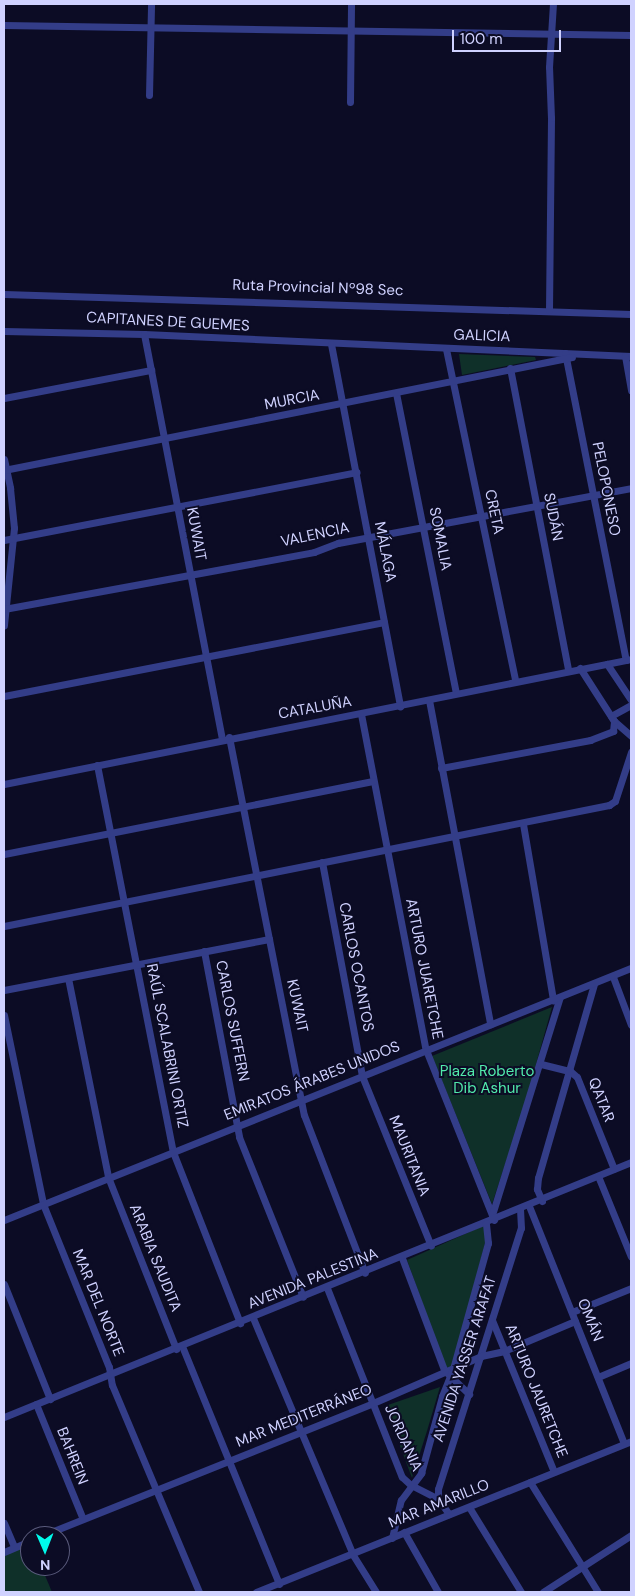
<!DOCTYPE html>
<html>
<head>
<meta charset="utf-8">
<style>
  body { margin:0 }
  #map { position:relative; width:635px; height:1596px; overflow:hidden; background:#0c0c25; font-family:"DM Sans",sans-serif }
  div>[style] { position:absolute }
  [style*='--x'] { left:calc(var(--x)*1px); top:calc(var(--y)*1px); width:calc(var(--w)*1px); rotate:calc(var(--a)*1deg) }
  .green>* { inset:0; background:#0f3029 }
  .minor>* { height:7px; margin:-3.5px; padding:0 3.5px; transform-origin:3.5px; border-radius:3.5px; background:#333d88 }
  span { translate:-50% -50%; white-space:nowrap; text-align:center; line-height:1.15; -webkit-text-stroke:4px #0c0c25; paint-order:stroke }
  .street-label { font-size:15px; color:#d0d2ff }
  .park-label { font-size:15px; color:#51eaab }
  .frame { position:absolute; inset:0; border:5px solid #d0d2ff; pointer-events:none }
  .north { position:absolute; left:20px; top:1526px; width:50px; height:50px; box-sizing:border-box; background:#0c0c25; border:1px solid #5a5b7c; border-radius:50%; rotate:179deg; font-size:14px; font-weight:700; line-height:20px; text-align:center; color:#d0d2ff }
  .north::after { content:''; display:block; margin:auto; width:18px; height:22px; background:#00fbec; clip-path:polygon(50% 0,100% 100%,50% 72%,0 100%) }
  .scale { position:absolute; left:452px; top:30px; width:109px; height:22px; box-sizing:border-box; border:2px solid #d0d2ff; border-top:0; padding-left:6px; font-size:15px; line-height:18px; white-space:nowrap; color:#d0d2ff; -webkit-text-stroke:4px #0c0c25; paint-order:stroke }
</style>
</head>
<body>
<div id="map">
  <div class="green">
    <i style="clip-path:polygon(459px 354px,535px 357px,536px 360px,462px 375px)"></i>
    <i style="clip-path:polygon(552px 1007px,524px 1107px,492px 1204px,432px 1056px)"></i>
    <i style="clip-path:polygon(485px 1225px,488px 1232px,452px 1368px,447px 1371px,407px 1260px)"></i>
    <i style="clip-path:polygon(440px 1387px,427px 1431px,412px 1478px,385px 1406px)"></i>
    <i style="clip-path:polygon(30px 1543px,30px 1566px,41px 1566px,52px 1592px,4px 1592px,4px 1553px)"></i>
  </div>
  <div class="minor">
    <i style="--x:4;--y:25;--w:627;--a:0.91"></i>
    <i style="--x:149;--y:95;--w:91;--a:-88.7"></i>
    <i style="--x:350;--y:102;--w:98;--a:-89.4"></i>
    <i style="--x:4;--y:294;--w:627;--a:1.83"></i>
    <i style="--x:549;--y:310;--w:192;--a:-89.4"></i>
    <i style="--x:551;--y:118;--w:51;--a:-92.2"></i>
    <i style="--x:549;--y:67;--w:63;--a:-86.4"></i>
    <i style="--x:4;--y:331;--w:140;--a:1.2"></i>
    <i style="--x:144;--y:334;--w:487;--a:2.6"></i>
    <i style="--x:144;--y:334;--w:411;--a:79.1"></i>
    <i style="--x:331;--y:344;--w:369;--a:79.2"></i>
    <i style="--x:446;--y:349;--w:338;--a:78.2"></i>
    <i style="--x:565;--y:353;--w:313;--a:78.8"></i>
    <i style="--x:625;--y:356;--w:35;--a:80"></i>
    <i style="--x:510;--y:368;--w:308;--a:79.1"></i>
    <i style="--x:396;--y:393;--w:305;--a:78.7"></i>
    <i style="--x:4;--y:398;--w:150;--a:-10.8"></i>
    <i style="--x:4;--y:459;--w:30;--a:78"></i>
    <i style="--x:10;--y:488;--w:40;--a:84.3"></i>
    <i style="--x:14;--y:528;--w:98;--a:95.9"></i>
    <i style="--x:4;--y:470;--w:579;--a:-11.25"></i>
    <i style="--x:4;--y:540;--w:359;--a:-10.9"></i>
    <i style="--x:4;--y:609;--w:315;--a:-10.4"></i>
    <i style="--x:314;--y:552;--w:26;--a:-21"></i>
    <i style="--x:338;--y:543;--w:298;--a:-10.6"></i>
    <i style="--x:607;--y:664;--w:43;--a:56.3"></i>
    <i style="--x:4;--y:696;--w:387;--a:-11"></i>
    <i style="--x:429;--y:700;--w:330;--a:79.3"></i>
    <i style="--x:361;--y:714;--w:342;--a:79.1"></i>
    <i style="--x:426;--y:1050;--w:183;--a:68.2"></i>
    <i style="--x:611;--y:716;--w:23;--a:-29"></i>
    <i style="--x:614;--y:721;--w:23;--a:41"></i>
    <i style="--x:229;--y:737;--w:385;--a:78.8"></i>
    <i style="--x:304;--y:1115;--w:169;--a:68.9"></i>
    <i style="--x:97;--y:765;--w:394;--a:78.9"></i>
    <i style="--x:173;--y:1152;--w:184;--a:68.6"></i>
    <i style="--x:441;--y:768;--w:152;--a:-10.6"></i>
    <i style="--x:590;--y:740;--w:25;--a:-21"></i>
    <i style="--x:613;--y:731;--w:10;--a:-84"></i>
    <i style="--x:614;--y:721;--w:63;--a:-122.7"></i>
    <i style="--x:4;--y:784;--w:639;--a:-11.27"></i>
    <i style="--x:523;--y:824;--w:179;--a:80.3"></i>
    <i style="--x:4;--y:854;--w:376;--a:-11.2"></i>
    <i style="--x:322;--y:862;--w:218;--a:79.4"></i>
    <i style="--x:362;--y:1076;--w:183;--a:67.9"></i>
    <i style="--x:4;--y:926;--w:617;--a:-11.31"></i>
    <i style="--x:609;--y:805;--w:7;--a:-34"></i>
    <i style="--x:615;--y:801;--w:52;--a:-71.9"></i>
    <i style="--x:204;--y:951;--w:189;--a:79.3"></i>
    <i style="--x:239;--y:1137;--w:172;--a:68.2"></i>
    <i style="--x:613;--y:977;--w:51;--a:69.4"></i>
    <i style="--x:68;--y:978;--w:203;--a:78.6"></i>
    <i style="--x:108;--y:1177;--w:185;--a:68.4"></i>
    <i style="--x:4;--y:990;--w:270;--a:-10.9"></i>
    <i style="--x:4;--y:1015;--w:193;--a:78.3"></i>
    <i style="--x:43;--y:1204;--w:176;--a:68"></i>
    <i style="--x:109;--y:1367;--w:18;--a:81"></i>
    <i style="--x:112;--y:1385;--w:225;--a:67.2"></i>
    <i style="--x:541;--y:1064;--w:30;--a:14"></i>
    <i style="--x:570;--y:1071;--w:9;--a:41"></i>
    <i style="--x:577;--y:1077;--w:99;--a:68.1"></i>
    <i style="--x:598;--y:1176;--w:87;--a:67.8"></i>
    <i style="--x:542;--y:1201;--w:13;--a:-113"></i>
    <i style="--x:537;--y:1189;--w:11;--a:-85"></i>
    <i style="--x:538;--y:1178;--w:202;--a:-73.9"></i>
    <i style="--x:529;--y:1206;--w:255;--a:68.2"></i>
    <i style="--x:492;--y:1215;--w:228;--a:-72.7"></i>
    <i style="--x:4;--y:1220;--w:676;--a:-21.9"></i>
    <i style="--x:402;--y:1258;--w:120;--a:69.4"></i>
    <i style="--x:444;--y:1370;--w:35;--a:44"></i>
    <i style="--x:4;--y:1284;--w:124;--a:68.2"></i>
    <i style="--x:327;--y:1288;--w:203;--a:68.4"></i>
    <i style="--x:402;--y:1477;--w:12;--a:42"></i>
    <i style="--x:411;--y:1485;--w:30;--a:27"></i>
    <i style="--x:572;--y:1312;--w:64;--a:-22.1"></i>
    <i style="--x:253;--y:1318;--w:257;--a:67.1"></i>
    <i style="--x:353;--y:1555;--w:44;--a:58.1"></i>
    <i style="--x:492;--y:1320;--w:164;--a:67.8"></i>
    <i style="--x:182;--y:1346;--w:257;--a:67.8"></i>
    <i style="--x:598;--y:1377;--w:36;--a:-23"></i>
    <i style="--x:36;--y:1404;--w:124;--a:67.8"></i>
    <i style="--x:4;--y:1417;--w:677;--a:-22.13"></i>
    <i style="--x:530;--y:1482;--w:129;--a:58.3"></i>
    <i style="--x:469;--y:1507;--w:100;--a:58.5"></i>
    <i style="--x:449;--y:1514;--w:19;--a:-126"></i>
    <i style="--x:438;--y:1499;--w:10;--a:-90"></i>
    <i style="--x:438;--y:1489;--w:274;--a:-72.4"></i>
    <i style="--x:521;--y:1228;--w:18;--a:-93"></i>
    <i style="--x:4;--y:1523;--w:26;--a:67"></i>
    <i style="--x:404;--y:1532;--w:69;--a:60.5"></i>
    <i style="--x:41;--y:1536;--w:358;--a:-21.8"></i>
    <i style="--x:373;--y:1403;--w:118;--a:-23.5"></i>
    <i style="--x:481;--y:1356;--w:24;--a:-12"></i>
    <i style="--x:504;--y:1351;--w:77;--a:-22.9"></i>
    <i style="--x:392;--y:1538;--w:39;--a:-77"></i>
    <i style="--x:401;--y:1500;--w:34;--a:-53"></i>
    <i style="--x:421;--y:1473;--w:80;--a:-74.7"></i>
    <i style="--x:442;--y:1396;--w:29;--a:-68"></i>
    <i style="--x:453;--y:1369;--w:131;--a:-74.5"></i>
    <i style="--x:488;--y:1243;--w:20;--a:-96"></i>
    <i style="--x:4;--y:1552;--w:28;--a:-23"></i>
    <i style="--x:256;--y:1592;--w:404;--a:-21.9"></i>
    <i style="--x:543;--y:1592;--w:105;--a:-32.9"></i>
  </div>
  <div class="street-label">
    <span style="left:318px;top:288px;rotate:2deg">Ruta Provincial Nº98 Sec</span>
    <span style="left:168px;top:322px;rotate:3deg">CAPITANES DE GUEMES</span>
    <span style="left:482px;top:336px;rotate:2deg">GALICIA</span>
    <span style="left:292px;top:400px;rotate:-11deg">MURCIA</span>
    <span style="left:606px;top:489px;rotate:79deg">PELOPONESO</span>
    <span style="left:494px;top:512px;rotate:78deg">CRETA</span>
    <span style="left:553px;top:517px;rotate:79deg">SUDÁN</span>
    <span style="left:196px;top:534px;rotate:80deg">KUWAIT</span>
    <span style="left:315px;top:535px;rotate:-12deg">VALENCIA</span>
    <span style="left:440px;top:539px;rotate:79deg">SOMALIA</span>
    <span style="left:385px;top:552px;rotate:79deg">MÁLAGA</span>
    <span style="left:315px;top:708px;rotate:-10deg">CATALUÑA</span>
    <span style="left:356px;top:967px;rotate:79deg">CARLOS OCANTOS</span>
    <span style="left:424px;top:969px;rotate:79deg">ARTURO JUARETCHE</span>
    <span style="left:297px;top:1006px;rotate:78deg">KUWAIT</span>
    <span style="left:232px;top:1021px;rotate:79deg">CARLOS SUFFERN</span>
    <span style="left:167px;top:1046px;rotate:79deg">RAÚL SCALABRINI ORTIZ</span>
    <span style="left:312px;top:1081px;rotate:-22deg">EMIRATOS ÁRABES UNIDOS</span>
    <span style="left:601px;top:1100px;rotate:68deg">QATAR</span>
    <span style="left:409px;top:1156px;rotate:68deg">MAURITANIA</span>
    <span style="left:155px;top:1258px;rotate:68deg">ARABIA SAUDITA</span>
    <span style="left:313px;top:1279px;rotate:-22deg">AVENIDA PALESTINA</span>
    <span style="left:98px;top:1303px;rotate:68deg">MAR DEL NORTE</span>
    <span style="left:590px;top:1320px;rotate:68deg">OMÁN</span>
    <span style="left:465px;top:1359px;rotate:-72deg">AVENIDA YASSER ARAFAT</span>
    <span style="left:536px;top:1391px;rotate:68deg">ARTURO JAURETCHE</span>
    <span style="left:304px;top:1416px;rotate:-22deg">MAR MEDITERRÁNEO</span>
    <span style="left:403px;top:1438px;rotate:66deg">JORDANIA</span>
    <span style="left:72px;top:1456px;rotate:68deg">BAHREIN</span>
    <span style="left:439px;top:1504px;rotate:-22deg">MAR AMARILLO</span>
  </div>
  <div class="park-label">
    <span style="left:487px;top:1080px">Plaza Roberto<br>Dib Ashur</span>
  </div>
  <div class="frame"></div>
  <div class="north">N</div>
  <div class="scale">100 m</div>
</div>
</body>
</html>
